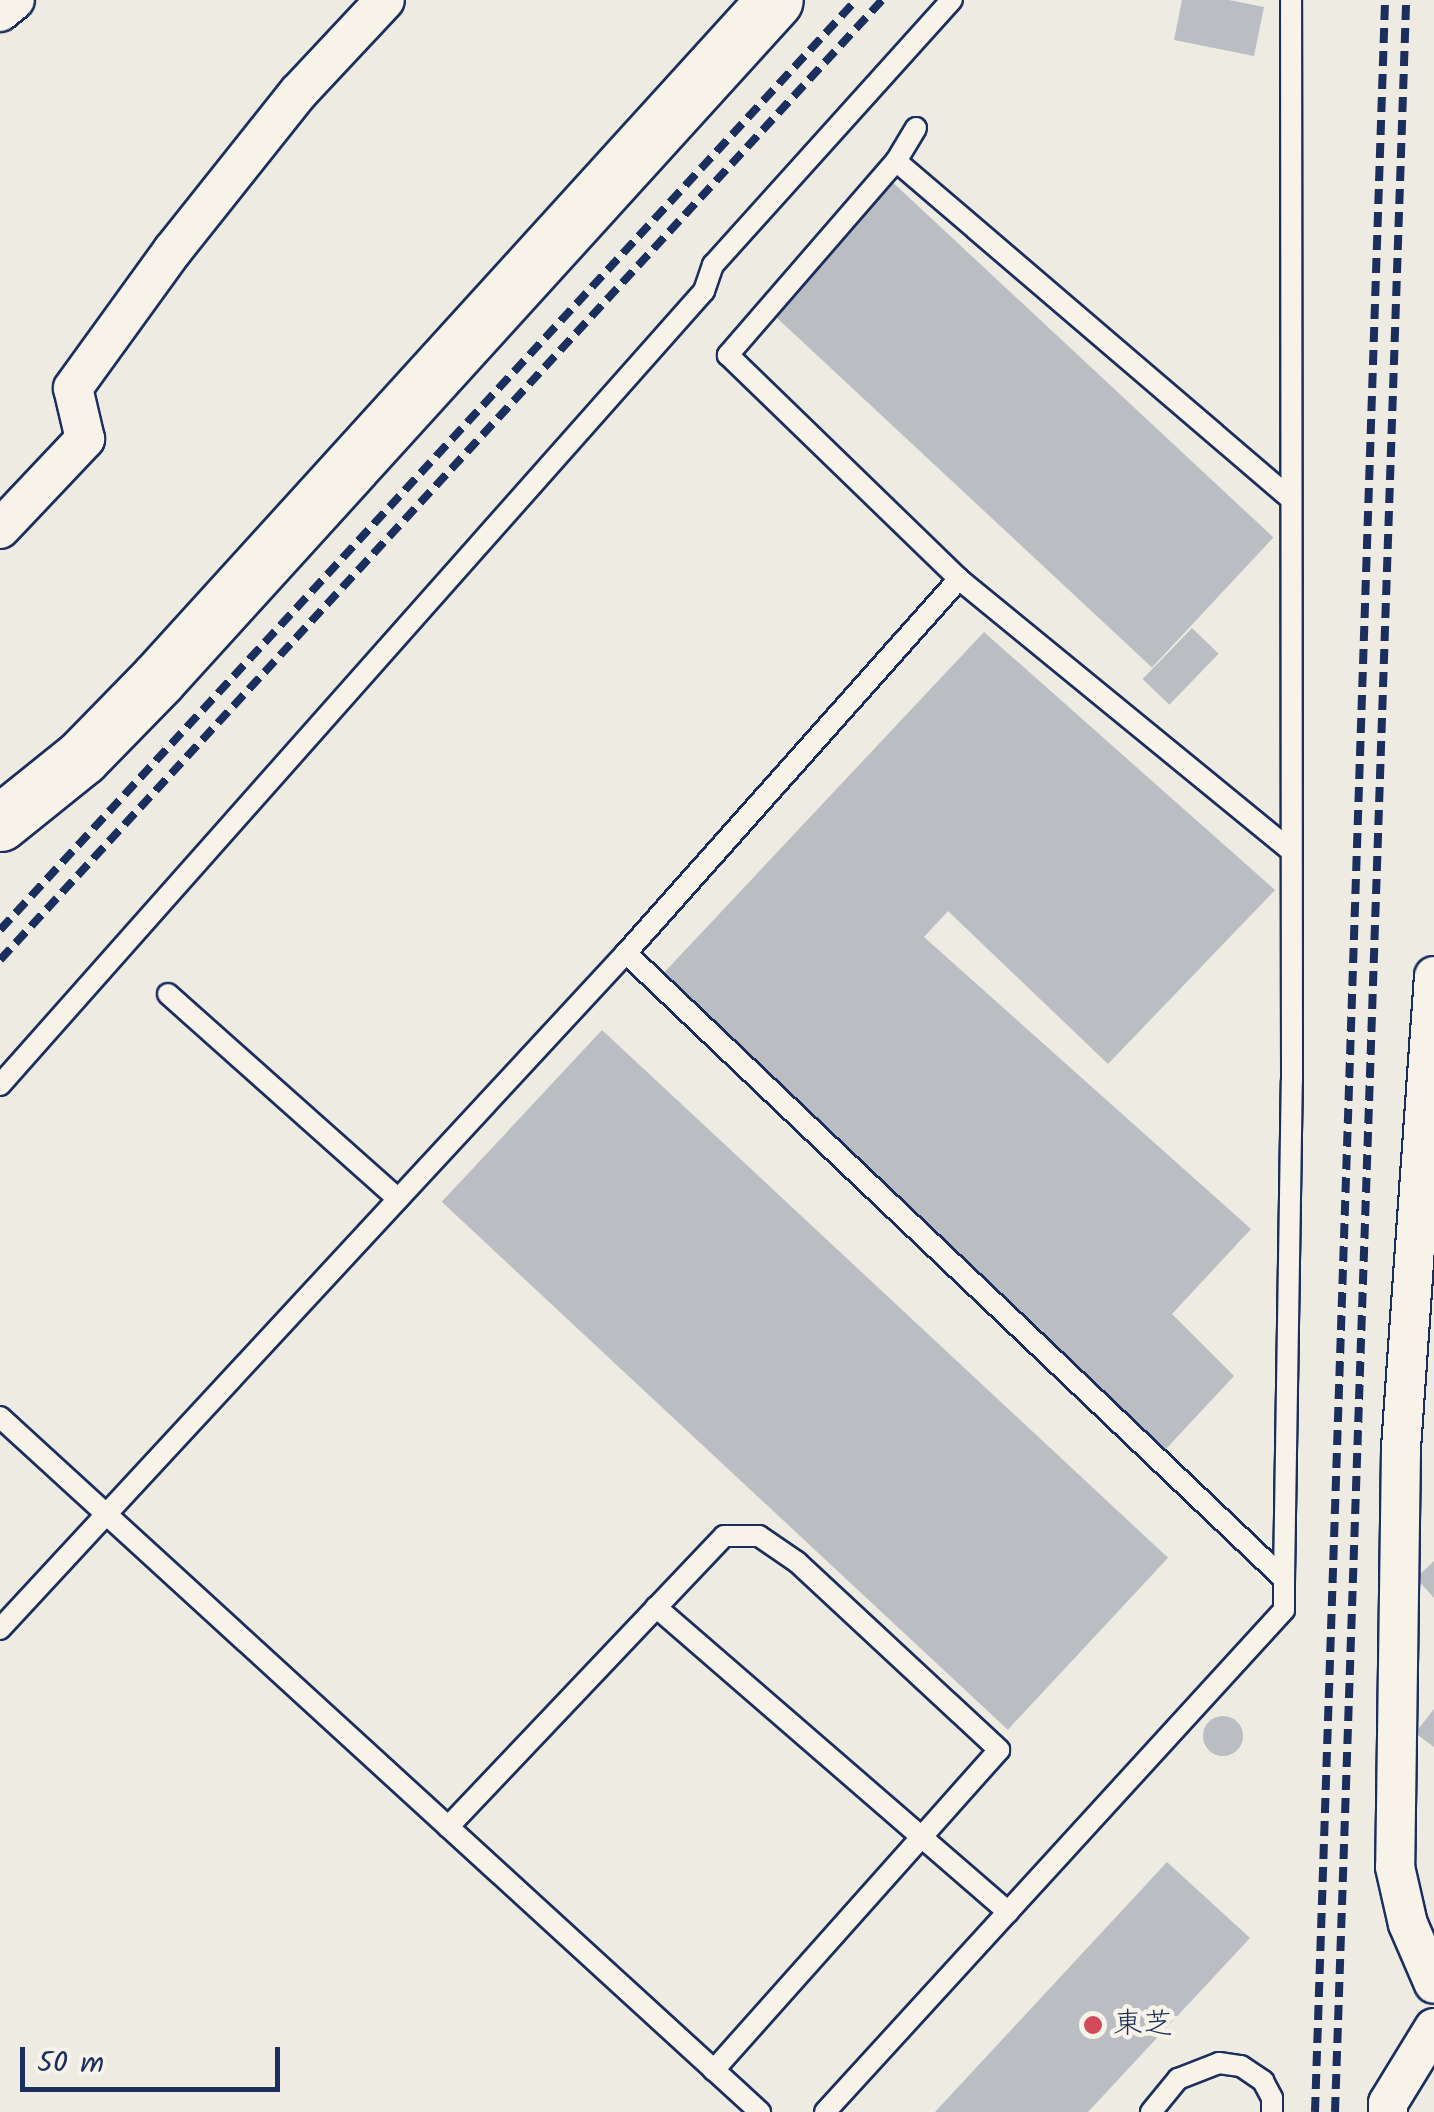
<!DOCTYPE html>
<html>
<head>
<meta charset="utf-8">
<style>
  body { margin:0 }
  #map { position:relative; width:1434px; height:2112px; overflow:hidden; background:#eeebe2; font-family:Kalam,"Klee One",sans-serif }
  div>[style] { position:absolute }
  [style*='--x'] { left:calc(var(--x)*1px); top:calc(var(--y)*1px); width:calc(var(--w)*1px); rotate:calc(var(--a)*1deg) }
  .building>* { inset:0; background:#babdc2; transform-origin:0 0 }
  .round { border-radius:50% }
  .roads { filter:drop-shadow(2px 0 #1b2f5e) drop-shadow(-2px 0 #1b2f5e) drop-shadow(0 2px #1b2f5e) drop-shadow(0 -2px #1b2f5e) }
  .lane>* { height:20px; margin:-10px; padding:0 10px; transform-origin:10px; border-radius:10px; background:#f7f3e8 }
  .street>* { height:38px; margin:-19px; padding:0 19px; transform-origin:19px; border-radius:19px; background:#f7f3e8 }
  .secondary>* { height:55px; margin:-27.5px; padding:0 27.5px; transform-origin:27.5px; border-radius:27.5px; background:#f7f3e8 }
  .rail>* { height:8px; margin-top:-4px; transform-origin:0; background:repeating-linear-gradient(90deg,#1b2f5e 0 15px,transparent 0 23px) }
  .dots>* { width:28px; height:28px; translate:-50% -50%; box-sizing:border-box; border:5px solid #f7f3e8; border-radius:50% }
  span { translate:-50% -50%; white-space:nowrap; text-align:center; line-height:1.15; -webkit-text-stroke:9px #f7f3e8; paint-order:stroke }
  .poi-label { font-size:30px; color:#1b2f5e }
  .left { translate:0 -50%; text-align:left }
  .scale { position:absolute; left:20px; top:2047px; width:260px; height:45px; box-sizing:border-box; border:5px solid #1b2f5e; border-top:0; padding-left:12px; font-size:30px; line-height:35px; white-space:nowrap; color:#1b2f5e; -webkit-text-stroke:8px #f7f3e8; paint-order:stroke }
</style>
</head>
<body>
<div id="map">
  <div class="building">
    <i style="clip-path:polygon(1182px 0,1229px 0,1264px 7px,1254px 56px,1174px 40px)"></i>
    <i style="left:888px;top:178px;width:527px;height:178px;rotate:43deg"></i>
    <i style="left:1192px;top:628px;width:37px;height:71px;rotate:44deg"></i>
    <i style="clip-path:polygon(984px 632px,1275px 890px,1108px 1064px,948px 911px,924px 937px,1251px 1229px,1172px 1314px,1234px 1376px,1164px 1451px,658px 979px)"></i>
    <i style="left:602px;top:1030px;width:774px;height:235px;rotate:43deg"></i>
    <i style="clip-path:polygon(1434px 1561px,1434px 1598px,1416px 1578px)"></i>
    <i style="clip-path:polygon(1434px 1709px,1434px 1747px,1415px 1733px)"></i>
    <i class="round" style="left:1203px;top:1716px;width:40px;height:40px"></i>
    <i style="clip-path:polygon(1167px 1862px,1250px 1938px,1088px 2112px,935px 2112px)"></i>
  </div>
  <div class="roads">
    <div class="lane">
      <i style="--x:916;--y:128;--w:39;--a:121"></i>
      <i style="--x:896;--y:161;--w:257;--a:130.9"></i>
      <i style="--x:728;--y:355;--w:322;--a:44.1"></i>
      <i style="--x:959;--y:579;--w:429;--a:39.3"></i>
      <i style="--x:896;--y:161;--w:520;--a:40.55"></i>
      <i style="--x:626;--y:953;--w:908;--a:43.57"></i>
      <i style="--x:1284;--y:1579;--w:31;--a:90"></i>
      <i style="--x:1284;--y:1610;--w:680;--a:132.44"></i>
      <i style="--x:168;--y:994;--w:308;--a:41.7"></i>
      <i style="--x:0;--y:1085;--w:1061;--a:-48.44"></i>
      <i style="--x:704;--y:291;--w:28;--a:-71"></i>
      <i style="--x:713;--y:265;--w:357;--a:-48"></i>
      <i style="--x:0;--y:1417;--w:1030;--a:42.44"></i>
      <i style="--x:1284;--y:1579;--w:499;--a:-89.1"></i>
      <i style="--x:1292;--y:1080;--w:1080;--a:-90.05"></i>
      <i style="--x:656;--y:1607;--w:466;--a:40.9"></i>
      <i style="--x:0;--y:1629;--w:921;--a:-47.2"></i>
      <i style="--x:626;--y:953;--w:501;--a:-48.32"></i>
      <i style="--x:448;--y:1827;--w:401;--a:-46.5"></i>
      <i style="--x:724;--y:1536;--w:35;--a:0"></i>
      <i style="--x:759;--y:1536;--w:46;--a:34.4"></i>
      <i style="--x:797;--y:1562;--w:276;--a:42.9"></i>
      <i style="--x:999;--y:1750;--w:429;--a:131.7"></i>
      <i style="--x:1151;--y:2112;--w:43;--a:-50.7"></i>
      <i style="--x:1178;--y:2079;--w:44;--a:-21.3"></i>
      <i style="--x:1219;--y:2063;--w:22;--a:8"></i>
      <i style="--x:1241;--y:2066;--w:27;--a:34"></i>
      <i style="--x:1263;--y:2081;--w:19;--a:62"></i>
      <i style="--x:1272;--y:2098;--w:14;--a:90"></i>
    </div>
    <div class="street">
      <i style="--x:0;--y:12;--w:19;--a:-39"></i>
      <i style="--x:0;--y:529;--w:124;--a:-46.6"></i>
      <i style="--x:85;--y:439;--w:52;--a:-103.2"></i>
      <i style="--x:73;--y:388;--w:170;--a:-54.1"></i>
      <i style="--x:173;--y:250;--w:201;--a:-51.5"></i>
      <i style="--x:298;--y:93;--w:127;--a:-46.9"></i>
      <i style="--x:1434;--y:976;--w:475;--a:94"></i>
      <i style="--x:1401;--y:1450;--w:417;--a:90.8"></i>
      <i style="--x:1395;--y:1867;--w:58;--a:77.2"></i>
      <i style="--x:1408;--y:1924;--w:65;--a:66.6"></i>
      <i style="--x:1388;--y:2112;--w:9;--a:-90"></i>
      <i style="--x:1388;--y:2103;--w:88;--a:-58.5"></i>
    </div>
    <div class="secondary">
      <i style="--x:0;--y:823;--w:105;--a:-38.8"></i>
      <i style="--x:82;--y:757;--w:109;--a:-45.7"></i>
      <i style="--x:158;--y:679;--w:917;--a:-47.74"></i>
    </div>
  </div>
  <div class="rail">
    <i style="--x:0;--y:930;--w:1264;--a:-47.37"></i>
    <i style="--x:0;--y:960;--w:1304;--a:-47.42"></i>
    <i style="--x:1315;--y:2112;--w:2113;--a:-88.1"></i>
    <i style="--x:1335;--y:2112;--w:2113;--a:-88.07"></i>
  </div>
  <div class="dots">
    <i style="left:1093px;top:2025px;background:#d1495b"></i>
  </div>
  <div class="poi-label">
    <span class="left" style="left:1113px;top:2025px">東芝</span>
  </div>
  <div class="scale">50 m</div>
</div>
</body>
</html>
